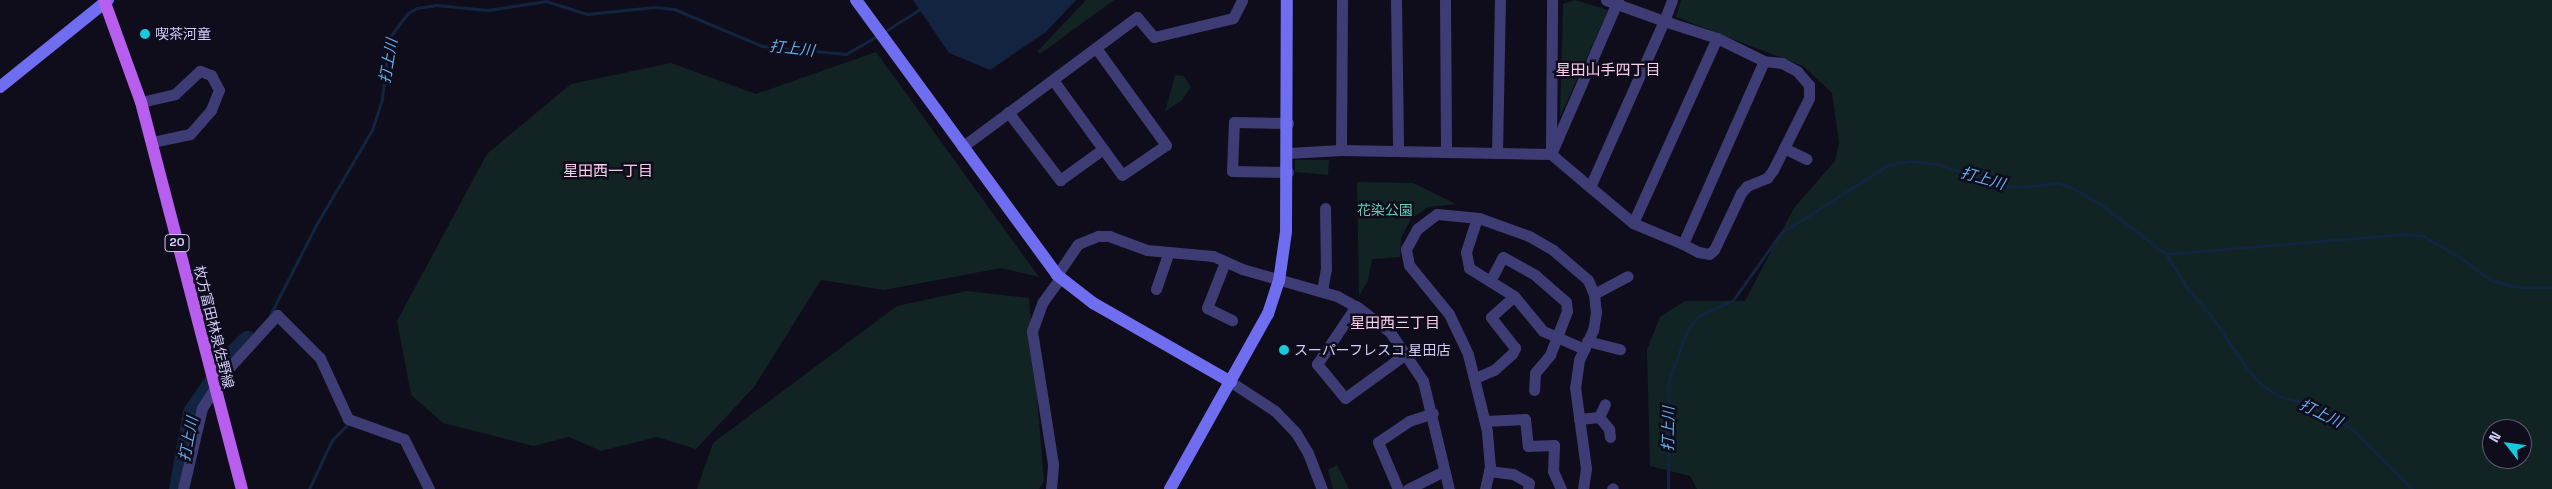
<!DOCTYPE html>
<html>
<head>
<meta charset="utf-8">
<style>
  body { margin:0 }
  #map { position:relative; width:2552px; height:489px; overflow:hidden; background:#0f0d1b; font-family:"Space Grotesk","Noto Sans JP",sans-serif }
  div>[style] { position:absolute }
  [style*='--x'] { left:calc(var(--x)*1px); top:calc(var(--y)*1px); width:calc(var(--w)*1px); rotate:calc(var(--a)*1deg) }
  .green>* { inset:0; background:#112423 }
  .water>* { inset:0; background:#12243f }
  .stream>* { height:3px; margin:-1.5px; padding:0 1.5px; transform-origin:1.5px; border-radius:1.5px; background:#12243f }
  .river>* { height:19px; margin:-9.5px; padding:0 9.5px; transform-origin:9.5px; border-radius:9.5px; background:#12243f }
  .street>* { height:11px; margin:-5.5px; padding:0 5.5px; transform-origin:5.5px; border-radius:5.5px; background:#3e3c75 }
  .secondary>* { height:12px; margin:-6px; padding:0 6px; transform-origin:6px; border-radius:6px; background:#6f6df0 }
  .primary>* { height:12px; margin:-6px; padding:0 6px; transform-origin:6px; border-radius:6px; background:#b75eee }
  .dots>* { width:14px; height:14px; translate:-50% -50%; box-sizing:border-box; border:2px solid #0f0d1b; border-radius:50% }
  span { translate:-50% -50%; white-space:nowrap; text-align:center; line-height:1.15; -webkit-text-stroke:5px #0f0d1b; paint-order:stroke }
  .shield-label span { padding:1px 4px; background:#0f0d1b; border:1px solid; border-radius:4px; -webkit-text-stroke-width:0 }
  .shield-label { font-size:12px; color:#d1ccfa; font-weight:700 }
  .poi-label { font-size:14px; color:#d1ccfa }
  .left { translate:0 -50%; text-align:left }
  .park-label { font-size:14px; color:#61d1b4 }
  .street-label { font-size:14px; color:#d1ccfa }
  .water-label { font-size:15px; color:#65b0ef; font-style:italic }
  .neighbourhood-label { font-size:15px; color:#faceea }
  .north { position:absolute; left:2482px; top:419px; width:50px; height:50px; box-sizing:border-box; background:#0f0d1b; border:1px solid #5d5974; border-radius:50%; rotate:300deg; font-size:14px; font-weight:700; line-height:20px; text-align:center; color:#d1ccfa }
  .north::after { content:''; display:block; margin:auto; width:18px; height:22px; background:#17c9db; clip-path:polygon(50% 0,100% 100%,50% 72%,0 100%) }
</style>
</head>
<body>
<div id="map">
  <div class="green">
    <i style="clip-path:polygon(1086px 0,1114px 0,1040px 54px,1037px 52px)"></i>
    <i style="clip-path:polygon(1575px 0,1608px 10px,1560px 117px,1563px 4px)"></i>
    <i style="clip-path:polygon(evenodd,1681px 0,2552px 0,2552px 489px,1697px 489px,1690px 476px,1650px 466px,1647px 350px,1660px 317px,1685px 301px,1745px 301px,1794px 208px,1835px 161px,1839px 143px,1832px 93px,1803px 66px,1676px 17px,1681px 0,2492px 429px,2522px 429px,2522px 459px,2492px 459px,2492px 429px)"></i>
    <i style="clip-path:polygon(876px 52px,1039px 277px,1001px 268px,884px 290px,821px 280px,754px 387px,696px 449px,657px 437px,601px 451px,569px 437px,533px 446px,443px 423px,411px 395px,397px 321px,487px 154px,571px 84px,671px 63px,756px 94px)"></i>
    <i style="clip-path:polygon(1175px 75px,1184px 76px,1191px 87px,1182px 100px,1165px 112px)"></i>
    <i style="clip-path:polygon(1295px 160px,1329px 160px,1328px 175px,1295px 172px)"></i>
    <i style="clip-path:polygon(1357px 182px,1413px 183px,1456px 204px,1428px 207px,1411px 219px,1401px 238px,1400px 257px,1372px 259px,1368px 281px,1359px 296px)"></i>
    <i style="clip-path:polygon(967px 291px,1029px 298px,1044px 481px,1039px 489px,697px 489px,713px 443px,897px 306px)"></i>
    <i style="clip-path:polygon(1337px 465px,1349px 489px,1333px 489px,1328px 470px)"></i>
  </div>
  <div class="water">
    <i style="clip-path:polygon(913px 0,1076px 0,1046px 32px,990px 70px,949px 53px)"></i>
  </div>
  <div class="stream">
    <i style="--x:884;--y:32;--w:46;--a:-32.7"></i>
    <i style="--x:2166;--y:254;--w:241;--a:-4.8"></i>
    <i style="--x:2406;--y:234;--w:17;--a:7"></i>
    <i style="--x:2423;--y:236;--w:44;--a:30.1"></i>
    <i style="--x:2461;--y:258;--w:39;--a:37"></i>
    <i style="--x:2492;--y:281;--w:28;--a:13"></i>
    <i style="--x:2519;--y:287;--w:33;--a:0"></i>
    <i style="--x:270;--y:315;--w:101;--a:-62.9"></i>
    <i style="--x:316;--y:225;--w:110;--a:-59.5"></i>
    <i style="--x:372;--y:130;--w:33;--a:-72"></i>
    <i style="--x:382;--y:99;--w:61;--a:-83.5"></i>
    <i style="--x:389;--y:38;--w:31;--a:-53"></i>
    <i style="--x:408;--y:13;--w:10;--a:-29"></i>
    <i style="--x:417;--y:8;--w:19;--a:-9"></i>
    <i style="--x:436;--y:5;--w:52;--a:5.5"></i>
    <i style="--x:488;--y:10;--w:59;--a:-8.8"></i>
    <i style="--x:546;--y:1;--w:43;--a:17.6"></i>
    <i style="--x:587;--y:14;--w:68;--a:-5.9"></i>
    <i style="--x:655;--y:7;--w:19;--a:6"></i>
    <i style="--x:674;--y:9;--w:95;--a:22.8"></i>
    <i style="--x:762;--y:46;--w:84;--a:5.4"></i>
    <i style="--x:846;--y:54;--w:38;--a:-30"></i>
    <i style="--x:309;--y:489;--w:54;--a:-64.9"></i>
    <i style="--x:332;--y:440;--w:23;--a:-45"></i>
    <i style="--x:1668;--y:489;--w:109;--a:-89.5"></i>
    <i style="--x:1669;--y:380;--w:55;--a:-69.9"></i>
    <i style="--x:1688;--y:328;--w:18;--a:-47"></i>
    <i style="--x:1700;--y:315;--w:36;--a:-24"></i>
    <i style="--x:1733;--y:300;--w:82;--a:-54.4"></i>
    <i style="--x:1781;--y:233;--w:127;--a:-32.4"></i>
    <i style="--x:1888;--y:165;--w:22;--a:-10"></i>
    <i style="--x:1910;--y:161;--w:28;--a:6"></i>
    <i style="--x:1938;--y:164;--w:66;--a:19.5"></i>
    <i style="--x:2000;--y:186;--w:23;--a:2"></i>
    <i style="--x:2023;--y:187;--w:33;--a:-7"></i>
    <i style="--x:2056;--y:183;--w:13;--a:13"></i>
    <i style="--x:2069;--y:186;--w:39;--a:30"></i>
    <i style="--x:2103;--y:206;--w:79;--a:37.3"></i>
    <i style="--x:2166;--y:254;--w:40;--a:58"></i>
    <i style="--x:2187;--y:288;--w:38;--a:49"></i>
    <i style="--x:2212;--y:317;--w:63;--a:56.1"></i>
    <i style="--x:2247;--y:369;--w:22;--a:47"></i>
    <i style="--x:2262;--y:385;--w:22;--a:32"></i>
    <i style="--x:2281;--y:397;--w:27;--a:15"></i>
    <i style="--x:2307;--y:404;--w:51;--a:29.1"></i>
    <i style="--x:2352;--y:429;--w:85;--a:45"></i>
  </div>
  <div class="river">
    <i style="--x:178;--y:489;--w:78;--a:-79.7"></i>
    <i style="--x:192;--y:412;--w:68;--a:-55.1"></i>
    <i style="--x:231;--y:356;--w:23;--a:-45"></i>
  </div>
  <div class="street">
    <i style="--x:1396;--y:0;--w:151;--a:89.2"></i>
    <i style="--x:1445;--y:0;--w:152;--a:89.6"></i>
    <i style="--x:1606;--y:0;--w:62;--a:19.9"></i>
    <i style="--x:1664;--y:21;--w:22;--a:-69"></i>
    <i style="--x:1053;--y:80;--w:117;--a:54"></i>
    <i style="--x:1122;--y:175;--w:53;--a:-34.3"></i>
    <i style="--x:1166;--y:145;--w:120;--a:-125.8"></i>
    <i style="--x:141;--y:102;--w:35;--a:-13"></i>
    <i style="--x:175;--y:94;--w:34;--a:-43"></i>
    <i style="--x:200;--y:71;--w:12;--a:20"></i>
    <i style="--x:211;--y:75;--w:17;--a:62"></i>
    <i style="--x:219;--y:90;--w:22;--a:112"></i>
    <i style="--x:211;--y:110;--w:32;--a:131"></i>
    <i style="--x:190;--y:134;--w:39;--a:168"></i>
    <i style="--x:1008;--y:112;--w:86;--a:52.6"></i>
    <i style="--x:1060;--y:180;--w:53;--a:-35.8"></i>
    <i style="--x:962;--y:147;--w:218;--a:-36.6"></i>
    <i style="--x:1137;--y:17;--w:26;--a:50"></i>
    <i style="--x:1154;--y:37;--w:81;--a:-13.5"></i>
    <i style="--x:1233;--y:18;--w:20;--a:-63"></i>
    <i style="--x:1784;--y:148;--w:25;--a:26"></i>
    <i style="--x:1341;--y:150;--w:150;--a:-89.6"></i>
    <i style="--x:1288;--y:153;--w:53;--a:-3.2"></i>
    <i style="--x:1341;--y:150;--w:210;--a:1.1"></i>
    <i style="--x:1551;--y:154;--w:154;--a:-89.6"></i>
    <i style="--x:1497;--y:153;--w:153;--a:-88.9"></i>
    <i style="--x:1288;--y:172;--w:56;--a:-179"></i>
    <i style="--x:1232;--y:171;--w:49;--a:-87.7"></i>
    <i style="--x:1234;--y:122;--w:54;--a:1.1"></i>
    <i style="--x:1590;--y:187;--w:182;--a:-66"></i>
    <i style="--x:1664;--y:21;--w:56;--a:17.8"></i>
    <i style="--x:1717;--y:38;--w:52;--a:26.1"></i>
    <i style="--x:1764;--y:61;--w:200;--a:113.9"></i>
    <i style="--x:1683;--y:244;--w:54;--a:-157.2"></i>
    <i style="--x:1633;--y:223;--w:56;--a:-140.1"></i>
    <i style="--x:1590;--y:187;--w:51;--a:-139.8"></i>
    <i style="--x:1551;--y:154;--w:168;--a:-66.5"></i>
    <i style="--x:1477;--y:218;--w:36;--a:108"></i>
    <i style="--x:1466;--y:252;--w:16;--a:79"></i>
    <i style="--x:1469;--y:268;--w:53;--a:31.9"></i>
    <i style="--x:1514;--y:296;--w:45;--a:50.4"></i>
    <i style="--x:1543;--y:331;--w:45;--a:23.7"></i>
    <i style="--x:1633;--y:223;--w:203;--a:-65.6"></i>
    <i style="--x:1683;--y:244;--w:17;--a:28"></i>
    <i style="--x:1698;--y:252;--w:11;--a:10"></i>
    <i style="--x:1709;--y:254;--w:6;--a:-39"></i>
    <i style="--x:1714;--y:250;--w:63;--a:-64.7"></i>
    <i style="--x:1741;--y:193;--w:9;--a:-49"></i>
    <i style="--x:1747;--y:186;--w:22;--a:-22"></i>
    <i style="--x:1767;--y:178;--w:10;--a:-53"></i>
    <i style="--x:1773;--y:170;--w:80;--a:-63.4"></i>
    <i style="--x:1809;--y:98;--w:13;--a:-90"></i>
    <i style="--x:1809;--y:85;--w:18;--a:-131"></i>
    <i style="--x:1797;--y:71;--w:17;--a:-152"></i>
    <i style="--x:1782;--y:63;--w:18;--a:-174"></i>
    <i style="--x:1225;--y:262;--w:49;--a:111.4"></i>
    <i style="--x:1207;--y:308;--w:28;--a:26"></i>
    <i style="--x:1057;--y:275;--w:37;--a:-56"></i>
    <i style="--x:1078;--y:244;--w:22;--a:-22"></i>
    <i style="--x:1098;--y:236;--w:11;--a:0"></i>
    <i style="--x:1109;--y:236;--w:40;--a:20.2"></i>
    <i style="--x:1147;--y:250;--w:66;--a:5.2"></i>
    <i style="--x:1213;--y:256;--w:32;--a:24"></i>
    <i style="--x:1242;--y:269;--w:99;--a:15.9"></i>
    <i style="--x:1337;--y:296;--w:25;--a:29"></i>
    <i style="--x:1359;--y:308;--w:39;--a:38"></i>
    <i style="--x:1390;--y:332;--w:59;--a:56"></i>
    <i style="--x:1423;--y:381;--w:111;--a:76.5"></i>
    <i style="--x:1490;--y:281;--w:27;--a:-62"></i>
    <i style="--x:1503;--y:257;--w:37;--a:29"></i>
    <i style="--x:1535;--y:275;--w:41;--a:41.1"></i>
    <i style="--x:1566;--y:302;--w:9;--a:84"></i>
    <i style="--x:1567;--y:311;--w:47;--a:111.1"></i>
    <i style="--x:1550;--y:355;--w:23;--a:130"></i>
    <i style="--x:1535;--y:373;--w:17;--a:93"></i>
    <i style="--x:1156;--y:289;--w:39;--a:-71"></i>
    <i style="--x:1322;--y:291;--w:22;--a:-80"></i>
    <i style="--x:1326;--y:269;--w:61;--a:-90.9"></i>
    <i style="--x:1594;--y:294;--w:38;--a:-28"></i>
    <i style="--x:1356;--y:306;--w:70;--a:123.9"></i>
    <i style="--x:1317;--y:364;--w:44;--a:50.5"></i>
    <i style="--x:1345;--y:398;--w:77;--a:-36"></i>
    <i style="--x:1587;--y:341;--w:34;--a:14"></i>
    <i style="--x:1475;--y:378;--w:21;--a:-23"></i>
    <i style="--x:1494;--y:370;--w:24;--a:-42"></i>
    <i style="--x:1512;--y:354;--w:7;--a:-63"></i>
    <i style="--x:1515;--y:348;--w:39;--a:-128"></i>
    <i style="--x:1491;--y:317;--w:31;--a:-42"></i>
    <i style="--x:1231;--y:382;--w:53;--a:33.4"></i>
    <i style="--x:1275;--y:411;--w:30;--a:46"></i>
    <i style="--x:1296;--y:433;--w:23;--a:59"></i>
    <i style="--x:1308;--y:453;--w:39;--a:69"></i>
    <i style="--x:1599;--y:417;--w:16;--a:50"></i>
    <i style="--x:1609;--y:429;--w:8;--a:83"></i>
    <i style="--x:1579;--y:419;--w:20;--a:-6"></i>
    <i style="--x:1599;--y:417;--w:14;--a:-65"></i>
    <i style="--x:1485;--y:421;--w:40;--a:-2.9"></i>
    <i style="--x:1525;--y:419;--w:27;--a:84"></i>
    <i style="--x:1528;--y:446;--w:26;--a:-2"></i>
    <i style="--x:1554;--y:445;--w:26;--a:92"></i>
    <i style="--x:1553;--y:471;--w:20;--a:66"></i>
    <i style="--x:1489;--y:471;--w:24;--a:7"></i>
    <i style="--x:1513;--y:474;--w:18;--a:29"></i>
    <i style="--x:1529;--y:483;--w:6;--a:99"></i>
    <i style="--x:183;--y:489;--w:83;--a:-76.8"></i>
    <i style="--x:202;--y:408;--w:44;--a:-57"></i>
    <i style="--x:226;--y:371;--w:76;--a:-47.7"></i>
    <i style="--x:277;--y:315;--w:61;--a:45"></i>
    <i style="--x:320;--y:358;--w:67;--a:65.3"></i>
    <i style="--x:348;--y:419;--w:59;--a:19.7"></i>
    <i style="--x:404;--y:439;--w:56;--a:63.4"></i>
    <i style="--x:1051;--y:489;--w:25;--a:-85"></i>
    <i style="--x:1053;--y:464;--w:135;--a:-99"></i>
    <i style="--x:1032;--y:331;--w:30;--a:-70"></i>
    <i style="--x:1042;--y:303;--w:31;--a:-54"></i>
    <i style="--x:1398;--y:489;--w:51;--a:-113.1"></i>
    <i style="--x:1378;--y:442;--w:37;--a:-34"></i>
    <i style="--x:1409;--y:421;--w:25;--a:-18"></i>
    <i style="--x:1408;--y:489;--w:40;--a:-26.6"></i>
    <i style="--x:1485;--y:489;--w:23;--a:-77"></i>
    <i style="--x:1490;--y:467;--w:36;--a:-95"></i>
    <i style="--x:1487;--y:431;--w:79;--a:-103.9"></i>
    <i style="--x:1468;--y:354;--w:44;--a:-115.4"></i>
    <i style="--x:1449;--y:314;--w:63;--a:-129.2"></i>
    <i style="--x:1409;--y:265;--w:16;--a:-101"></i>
    <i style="--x:1406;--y:249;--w:23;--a:-61"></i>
    <i style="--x:1417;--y:229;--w:25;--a:-37"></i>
    <i style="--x:1437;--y:214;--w:42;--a:5.4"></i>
    <i style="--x:1479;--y:218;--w:53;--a:19.8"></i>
    <i style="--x:1529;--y:236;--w:28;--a:30"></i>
    <i style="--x:1553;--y:250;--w:46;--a:40.6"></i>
    <i style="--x:1588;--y:280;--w:15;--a:67"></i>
    <i style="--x:1594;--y:294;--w:18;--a:84"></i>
    <i style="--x:1596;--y:312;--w:18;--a:99"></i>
    <i style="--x:1593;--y:330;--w:33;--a:115"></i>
    <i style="--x:1579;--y:360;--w:27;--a:98"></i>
    <i style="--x:1575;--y:387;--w:82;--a:82.3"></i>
    <i style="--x:1586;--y:468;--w:21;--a:98"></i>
    <i style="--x:1612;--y:489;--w:1;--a:-45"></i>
  </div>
  <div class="secondary">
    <i style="--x:856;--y:0;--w:341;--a:53.8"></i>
    <i style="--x:1057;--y:275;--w:46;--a:37.9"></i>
    <i style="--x:1093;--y:303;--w:159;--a:29.8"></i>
    <i style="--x:0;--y:87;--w:139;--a:-38.9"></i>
    <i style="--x:1170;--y:489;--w:201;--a:-60.8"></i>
    <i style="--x:1268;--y:314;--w:35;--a:-72"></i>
    <i style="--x:1279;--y:281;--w:49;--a:-81.9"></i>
    <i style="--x:1286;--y:232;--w:232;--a:-89.8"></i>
  </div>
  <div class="primary">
    <i style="--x:104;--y:0;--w:109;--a:70.1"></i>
    <i style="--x:141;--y:102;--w:400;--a:75.4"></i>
  </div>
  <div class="dots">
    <i style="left:145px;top:34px;background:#17c9db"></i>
    <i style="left:1284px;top:350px;background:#17c9db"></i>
  </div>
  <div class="shield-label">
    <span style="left:177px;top:243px">20</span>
  </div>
  <div class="poi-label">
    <span class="left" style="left:155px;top:34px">喫茶河童</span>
    <span class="left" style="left:1294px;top:350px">スーパーフレスコ 星田店</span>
  </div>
  <div class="park-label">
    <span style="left:1385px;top:210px">花染公園</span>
  </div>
  <div class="street-label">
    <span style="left:214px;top:327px;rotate:76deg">枚方富田林泉佐野線</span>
  </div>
  <div class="water-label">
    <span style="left:792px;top:48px;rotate:6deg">打上川</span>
    <span style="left:388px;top:61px;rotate:-80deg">打上川</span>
    <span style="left:1983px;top:178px;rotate:16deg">打上川</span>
    <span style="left:2321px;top:413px;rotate:26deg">打上川</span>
    <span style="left:1668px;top:429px;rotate:-89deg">打上川</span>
    <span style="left:188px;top:439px;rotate:-79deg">打上川</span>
  </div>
  <div class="neighbourhood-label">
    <span style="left:1608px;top:70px">星田山手四丁目</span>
    <span style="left:608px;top:171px">星田西一丁目</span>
    <span style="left:1395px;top:323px">星田西三丁目</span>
  </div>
  <div class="north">N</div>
</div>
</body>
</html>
